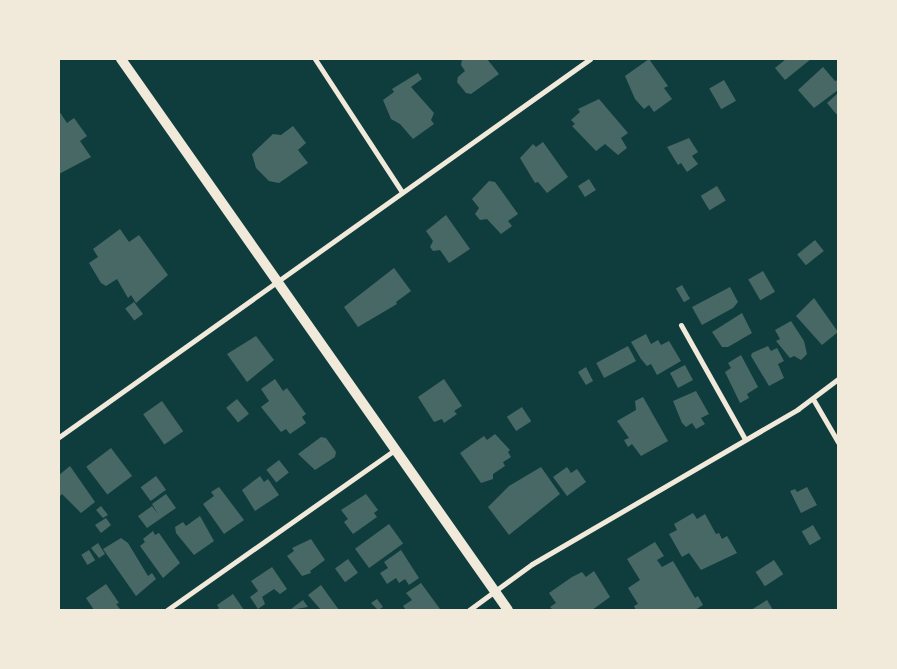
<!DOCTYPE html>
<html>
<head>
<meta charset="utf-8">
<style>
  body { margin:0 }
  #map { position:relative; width:897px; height:669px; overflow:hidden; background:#0f3d3e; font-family:Raleway,sans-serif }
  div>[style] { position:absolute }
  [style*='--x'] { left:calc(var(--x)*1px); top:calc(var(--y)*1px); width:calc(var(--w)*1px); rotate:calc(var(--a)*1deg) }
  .building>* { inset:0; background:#486865; transform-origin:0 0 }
  .minor>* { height:5px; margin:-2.5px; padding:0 2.5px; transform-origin:2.5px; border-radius:2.5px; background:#f1e9da }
  .secondary>* { height:10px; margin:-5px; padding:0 5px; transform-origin:5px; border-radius:5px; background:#f1e9da }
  span { translate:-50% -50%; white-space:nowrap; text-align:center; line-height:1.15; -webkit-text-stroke:4.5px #f1e9da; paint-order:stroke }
  .frame { position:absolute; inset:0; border:60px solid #f1e9da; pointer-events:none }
</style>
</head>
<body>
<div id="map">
  <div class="building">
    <i style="clip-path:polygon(462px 59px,487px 59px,499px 74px,471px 94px,466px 93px,457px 82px,458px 77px,465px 71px,461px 65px)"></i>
    <i style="clip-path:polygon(649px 59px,668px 86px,664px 88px,672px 99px,654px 112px,649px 105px,644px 109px,635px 99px,625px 76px)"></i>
    <i style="clip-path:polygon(786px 59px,811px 59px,785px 80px,775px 68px)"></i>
    <i style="clip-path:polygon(823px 67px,835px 81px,838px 80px,838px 90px,814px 108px,798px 90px)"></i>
    <i style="clip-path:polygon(418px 73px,422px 79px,411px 87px,434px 113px,431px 120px,434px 124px,413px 139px,400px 124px,391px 119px,383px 100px,394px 92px,392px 89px)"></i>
    <i style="left:724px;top:80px;width:24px;height:17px;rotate:60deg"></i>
    <i style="clip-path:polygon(838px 93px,838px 116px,827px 103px)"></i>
    <i style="clip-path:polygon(599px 99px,628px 133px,621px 138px,627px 148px,618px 155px,605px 144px,596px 151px,572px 126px,575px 124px,571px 120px,580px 112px,578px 109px)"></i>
    <i style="clip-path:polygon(59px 111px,67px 123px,74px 118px,87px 136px,80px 141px,91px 157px,59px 174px)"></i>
    <i style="clip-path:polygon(293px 126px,306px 143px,298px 150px,308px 163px,279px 183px,269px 181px,256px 168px,252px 154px,273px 134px,281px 135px)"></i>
    <i style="clip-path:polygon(689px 138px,698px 152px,692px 156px,698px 164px,687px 172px,681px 163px,678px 165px,667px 147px)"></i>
    <i style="clip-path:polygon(543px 142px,568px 177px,547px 193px,538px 182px,535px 183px,520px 158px,533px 144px,536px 147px)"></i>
    <i style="left:589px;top:179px;width:13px;height:13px;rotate:58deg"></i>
    <i style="clip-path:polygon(489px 181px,495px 182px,518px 214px,508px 221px,512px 226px,501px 234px,487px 219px,480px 220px,475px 214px,479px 208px,472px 199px)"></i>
    <i style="left:717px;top:186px;width:17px;height:19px;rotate:59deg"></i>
    <i style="clip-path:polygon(446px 215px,470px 249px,449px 263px,440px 250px,433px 251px,430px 247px,433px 241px,426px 231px)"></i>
    <i style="clip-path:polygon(120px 229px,129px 242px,139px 235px,168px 275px,136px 303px,131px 295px,128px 298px,117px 279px,106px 286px,101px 283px,89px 263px,98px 257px,93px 249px)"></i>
    <i style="left:815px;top:240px;width:14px;height:23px;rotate:51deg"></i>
    <i style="clip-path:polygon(394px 268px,411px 291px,396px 302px,397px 304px,358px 327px,344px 307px)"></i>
    <i style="left:763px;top:271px;width:24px;height:17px;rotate:60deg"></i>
    <i style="left:682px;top:285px;width:16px;height:7px;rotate:60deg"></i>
    <i style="clip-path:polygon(730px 287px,738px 302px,733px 308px,702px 325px,692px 307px)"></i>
    <i style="clip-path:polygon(814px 298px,838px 332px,822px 345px,796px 316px)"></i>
    <i style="left:134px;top:302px;width:15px;height:11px;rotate:53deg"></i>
    <i style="clip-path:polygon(742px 313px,752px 333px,728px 347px,722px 347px,712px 332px)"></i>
    <i style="clip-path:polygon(791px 321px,804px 341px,807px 354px,801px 360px,794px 356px,790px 358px,776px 341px,780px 339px,775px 330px)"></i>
    <i style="clip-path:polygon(646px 334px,651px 344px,658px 340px,661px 345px,669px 341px,681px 361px,657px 375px,651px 364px,647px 366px,641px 359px,631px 342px)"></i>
    <i style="clip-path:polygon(256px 336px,274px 360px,247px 382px,227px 354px)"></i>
    <i style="left:628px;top:346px;width:17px;height:36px;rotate:62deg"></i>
    <i style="clip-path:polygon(768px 346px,771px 351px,777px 348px,784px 361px,778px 364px,784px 378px,769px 386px,751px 356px,752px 353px)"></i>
    <i style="clip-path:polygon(741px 355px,758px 387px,747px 394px,749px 398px,740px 403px,725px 372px,731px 368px,728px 363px)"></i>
    <i style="left:685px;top:365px;width:17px;height:17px;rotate:62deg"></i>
    <i style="clip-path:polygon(586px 367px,593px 381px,586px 385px,578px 372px)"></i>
    <i style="clip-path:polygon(275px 379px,283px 391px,287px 388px,306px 414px,302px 417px,306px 423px,290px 434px,286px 429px,281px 432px,261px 407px,269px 401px,261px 389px)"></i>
    <i style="clip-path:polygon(444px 379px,462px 406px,454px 411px,457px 414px,444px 423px,442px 419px,434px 422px,418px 397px)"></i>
    <i style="clip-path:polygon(696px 391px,709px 414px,701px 418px,705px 424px,696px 429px,692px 423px,686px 427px,682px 423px,673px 401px)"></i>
    <i style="clip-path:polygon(643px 397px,668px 441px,641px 456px,632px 444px,628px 447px,624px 440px,629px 438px,617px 421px,636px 410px,635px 401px)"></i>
    <i style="left:237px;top:399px;width:19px;height:14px;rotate:51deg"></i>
    <i style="left:162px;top:401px;width:37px;height:23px;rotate:55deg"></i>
    <i style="left:522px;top:407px;width:17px;height:18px;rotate:57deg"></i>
    <i style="clip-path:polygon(495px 434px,510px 450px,508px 452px,511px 457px,503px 462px,505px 466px,493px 474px,493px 479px,481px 483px,460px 453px,484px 436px,487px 440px)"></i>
    <i style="clip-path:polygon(321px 437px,326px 438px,336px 452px,335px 457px,315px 470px,298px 454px)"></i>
    <i style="left:111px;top:448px;width:35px;height:31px;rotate:53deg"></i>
    <i style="left:279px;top:460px;width:16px;height:16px;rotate:52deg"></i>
    <i style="clip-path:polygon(70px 466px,95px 502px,81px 513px,62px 494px,59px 497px,59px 475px)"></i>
    <i style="clip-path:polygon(541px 467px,560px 494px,509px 535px,488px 507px,509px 486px)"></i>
    <i style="clip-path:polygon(567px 467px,571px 473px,577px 469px,586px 482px,567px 496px,553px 477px)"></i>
    <i style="left:156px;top:476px;width:17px;height:19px;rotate:54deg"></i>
    <i style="clip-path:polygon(260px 476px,264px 482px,268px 479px,279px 495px,255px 511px,242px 490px)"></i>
    <i style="clip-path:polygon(219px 487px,244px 520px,224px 534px,203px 504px,214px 496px,211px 492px)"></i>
    <i style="clip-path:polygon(807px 487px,817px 505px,801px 513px,790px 491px,795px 489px,797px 492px)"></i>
    <i style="clip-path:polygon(166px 494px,176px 508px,147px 528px,138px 516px,152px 506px,158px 514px,152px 504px)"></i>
    <i style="clip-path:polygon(366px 494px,378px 510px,374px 513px,377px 517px,353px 534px,344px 522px,348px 519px,341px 510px)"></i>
    <i style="clip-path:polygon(101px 506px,108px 515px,103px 518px,96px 510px)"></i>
    <i style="clip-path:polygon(693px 513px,697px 519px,705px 514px,716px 534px,719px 533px,722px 539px,727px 536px,737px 553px,701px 570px,689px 553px,682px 557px,669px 534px,677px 530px,674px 524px)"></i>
    <i style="clip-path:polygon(200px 516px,214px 541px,194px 555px,176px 533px,175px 527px,183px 522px,186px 526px)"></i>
    <i style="clip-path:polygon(106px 518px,111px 525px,101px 533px,95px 525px)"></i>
    <i style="left:389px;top:524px;width:24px;height:42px;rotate:54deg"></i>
    <i style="left:813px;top:525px;width:16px;height:13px;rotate:60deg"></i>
    <i style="clip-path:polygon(153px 531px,155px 535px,159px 533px,180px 563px,163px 578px,140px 546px,145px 542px,143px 539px)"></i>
    <i style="clip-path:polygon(121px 538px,128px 543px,148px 576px,152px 573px,156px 579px,136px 596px,103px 549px)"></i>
    <i style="clip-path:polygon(311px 539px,325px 560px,310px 571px,311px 573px,302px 576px,287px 556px,294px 551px,292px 548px)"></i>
    <i style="clip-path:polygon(655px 542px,664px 556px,657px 560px,662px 567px,673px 561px,695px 598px,698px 596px,703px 605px,695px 610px,636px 610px,634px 606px,638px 604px,628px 588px,640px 580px,627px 559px)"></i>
    <i style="clip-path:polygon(98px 543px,105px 554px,99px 558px,91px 548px)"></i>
    <i style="left:89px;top:550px;width:12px;height:9px;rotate:59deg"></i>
    <i style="clip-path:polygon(401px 550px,419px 578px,409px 585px,405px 579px,399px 583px,396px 578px,387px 584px,380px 573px,388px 568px,384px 562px)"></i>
    <i style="left:348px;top:559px;width:17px;height:16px;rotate:54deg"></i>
    <i style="left:774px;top:560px;width:17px;height:22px;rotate:57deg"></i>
    <i style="clip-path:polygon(272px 567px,287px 589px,280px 594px,274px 589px,262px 597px,261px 594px,265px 604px,258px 609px,250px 597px,258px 591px,251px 581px)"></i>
    <i style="clip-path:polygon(594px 571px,610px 597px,592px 610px,553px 610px,550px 607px,556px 603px,549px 593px,572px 577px,582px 572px,586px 577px)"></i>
    <i style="clip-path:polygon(421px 583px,440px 609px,438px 610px,406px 610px,403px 606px,412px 600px,406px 593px)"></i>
    <i style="clip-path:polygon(106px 584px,119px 603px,116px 604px,120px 609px,94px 610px,86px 598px)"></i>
    <i style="clip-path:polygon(321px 585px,331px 599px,339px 610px,321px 610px,308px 595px)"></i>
    <i style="clip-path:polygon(233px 594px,244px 610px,217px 610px,219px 608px,217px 605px)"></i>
    <i style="clip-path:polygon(377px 599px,383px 607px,378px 610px,371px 603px)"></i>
    <i style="clip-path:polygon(303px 600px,308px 607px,290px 610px,295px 606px)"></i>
    <i style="clip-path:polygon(767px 600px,773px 610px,751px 610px)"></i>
  </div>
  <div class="minor">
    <i style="--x:315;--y:59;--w:159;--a:56.8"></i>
    <i style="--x:681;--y:325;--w:131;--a:60.7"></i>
    <i style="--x:813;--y:399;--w:50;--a:59.8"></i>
    <i style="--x:59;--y:437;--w:652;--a:-35.45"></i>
    <i style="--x:167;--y:610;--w:279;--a:-35.1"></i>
    <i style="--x:469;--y:610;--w:78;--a:-36.1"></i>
    <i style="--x:532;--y:564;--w:308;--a:-30.2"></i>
    <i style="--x:798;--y:409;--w:50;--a:-36.9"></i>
  </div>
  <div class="secondary">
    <i style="--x:121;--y:59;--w:673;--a:54.92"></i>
  </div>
  <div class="frame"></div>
</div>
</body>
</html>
